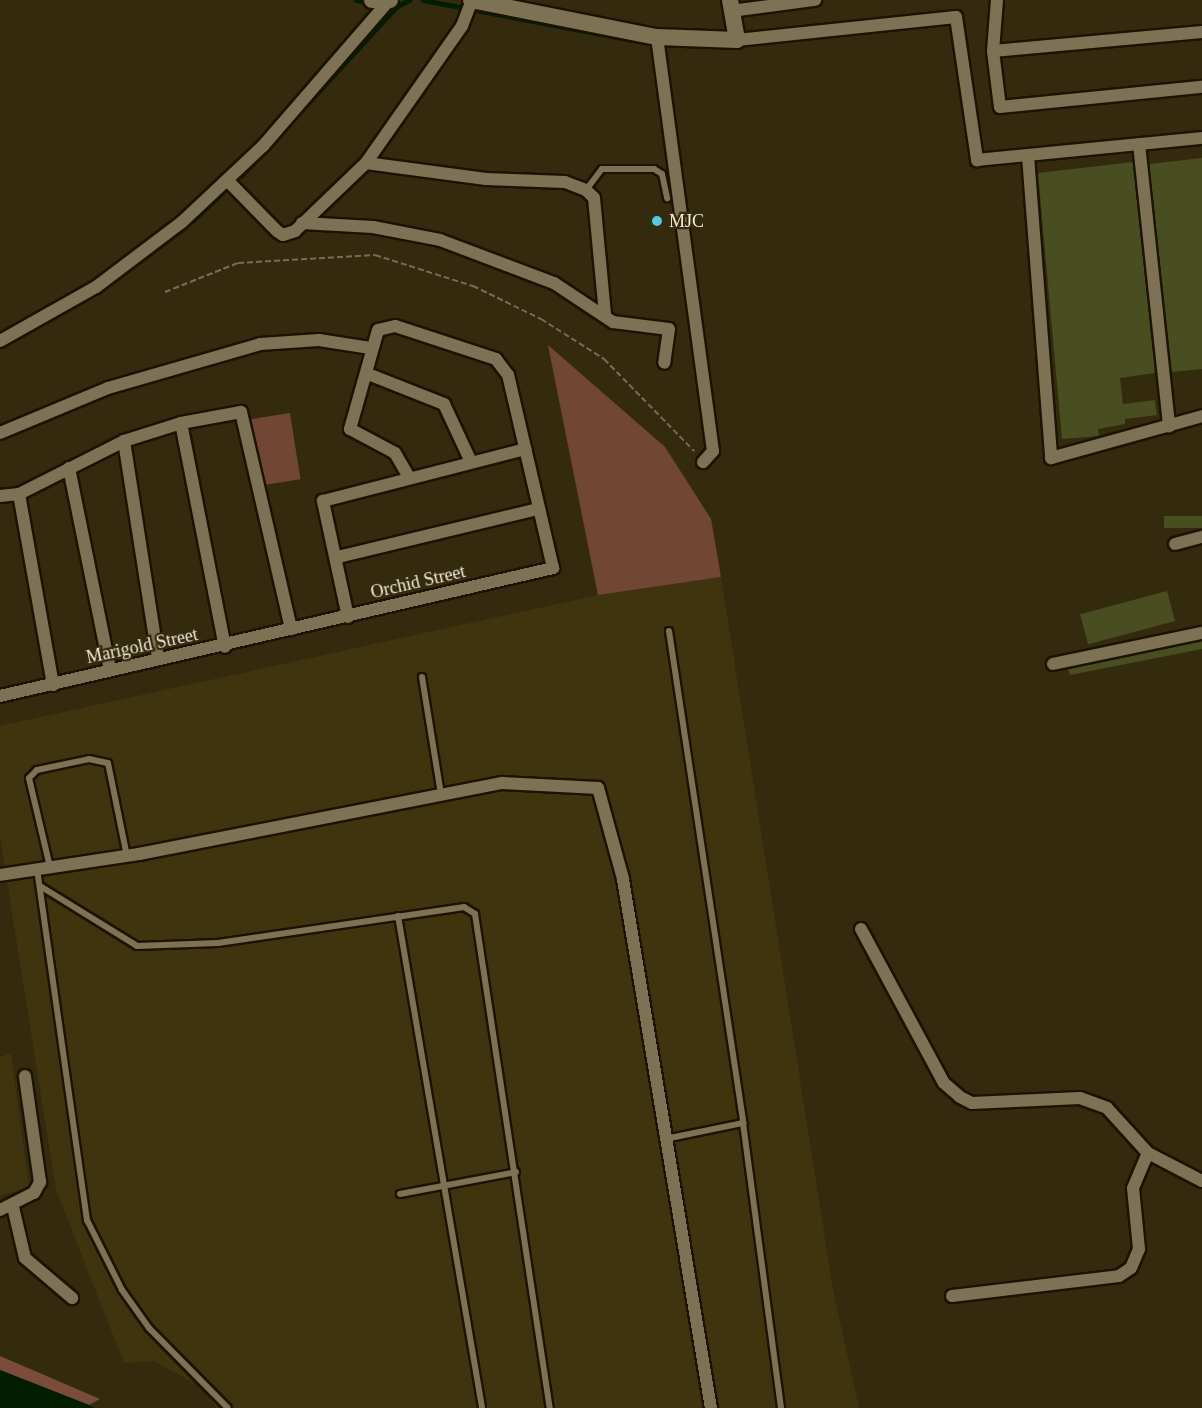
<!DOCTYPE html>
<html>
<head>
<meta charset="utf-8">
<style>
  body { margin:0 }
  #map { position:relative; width:1202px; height:1408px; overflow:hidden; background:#342b0e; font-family:Georgia,serif }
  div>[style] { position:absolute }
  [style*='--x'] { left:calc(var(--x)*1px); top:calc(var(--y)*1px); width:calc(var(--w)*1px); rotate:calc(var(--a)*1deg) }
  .built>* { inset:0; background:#40340e }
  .green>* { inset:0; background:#724634; transform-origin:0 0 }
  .forest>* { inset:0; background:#7a4c39 }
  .water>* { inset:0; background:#021e00 }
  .stream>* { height:4.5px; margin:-2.25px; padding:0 2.25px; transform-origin:2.25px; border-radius:2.25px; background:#021e00 }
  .building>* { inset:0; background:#484e1f; transform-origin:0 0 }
  .path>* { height:2px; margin-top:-1px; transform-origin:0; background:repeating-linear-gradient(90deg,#756d54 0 6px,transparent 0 9px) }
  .roads { filter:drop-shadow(2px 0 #1c1300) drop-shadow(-2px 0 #1c1300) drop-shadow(0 2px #1c1300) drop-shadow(0 -2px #1c1300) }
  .lane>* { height:6px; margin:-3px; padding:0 3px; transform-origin:3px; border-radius:3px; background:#7d7254 }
  .street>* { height:12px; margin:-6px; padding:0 6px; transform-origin:6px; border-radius:6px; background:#7d7254 }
  .secondary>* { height:16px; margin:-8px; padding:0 8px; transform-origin:8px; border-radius:8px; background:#7d7254 }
  .dots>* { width:16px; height:16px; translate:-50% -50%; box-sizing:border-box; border:3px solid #342b0e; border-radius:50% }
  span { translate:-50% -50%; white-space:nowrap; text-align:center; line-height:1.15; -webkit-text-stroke:4.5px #342b0e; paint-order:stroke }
  .poi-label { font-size:18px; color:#f1ecdb }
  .left { translate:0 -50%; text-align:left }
  .street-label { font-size:18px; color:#f1ecdb }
</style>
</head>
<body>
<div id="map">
  <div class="built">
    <i style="clip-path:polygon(721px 577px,833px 1289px,859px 1408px,217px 1408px,200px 1386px,153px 1361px,124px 1363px,56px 1190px,0 837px,0 726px,598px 595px)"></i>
    <i style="clip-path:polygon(11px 1053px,29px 1187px,0 1196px,0 1057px)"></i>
  </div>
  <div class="green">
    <i style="clip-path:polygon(548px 345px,665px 447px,711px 519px,721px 577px,598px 595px)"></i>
    <i style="left:290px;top:413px;width:67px;height:42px;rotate:81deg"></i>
  </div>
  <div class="forest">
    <i style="clip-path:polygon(0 1356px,100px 1399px,89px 1405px,0 1370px)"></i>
  </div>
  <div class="water">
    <i style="clip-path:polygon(0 1370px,89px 1405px,94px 1408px,0 1408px)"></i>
  </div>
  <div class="stream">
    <i style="--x:356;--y:0;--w:12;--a:9"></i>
    <i style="--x:423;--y:0;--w:213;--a:10.8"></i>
    <i style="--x:241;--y:176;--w:229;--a:-47.5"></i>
    <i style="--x:396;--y:7;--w:15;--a:-28"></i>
    <i style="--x:191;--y:222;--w:42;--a:-43.1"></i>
    <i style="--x:98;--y:292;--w:102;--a:-36.6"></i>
  </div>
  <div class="building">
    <i style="clip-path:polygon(1202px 158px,1202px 369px,1172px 372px,1149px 164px)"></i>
    <i style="clip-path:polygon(1133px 162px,1155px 373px,1120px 378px,1123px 404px,1155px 400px,1157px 415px,1125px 419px,1125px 424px,1098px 429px,1099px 436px,1062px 439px,1038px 173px)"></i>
    <i style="left:1202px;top:516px;width:12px;height:38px;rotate:90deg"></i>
    <i style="left:1167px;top:591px;width:31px;height:90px;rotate:75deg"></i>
    <i style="clip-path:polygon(1202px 641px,1202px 649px,1070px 675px,1068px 669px)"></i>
  </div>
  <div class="path">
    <i style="--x:165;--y:292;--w:79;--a:-21.7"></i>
    <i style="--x:238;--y:263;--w:137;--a:-3.3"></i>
    <i style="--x:375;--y:255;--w:103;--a:17.6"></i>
    <i style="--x:473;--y:286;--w:76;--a:25.9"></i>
    <i style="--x:541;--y:319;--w:75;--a:32.4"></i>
    <i style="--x:604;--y:359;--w:129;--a:45.6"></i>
  </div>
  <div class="roads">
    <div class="lane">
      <i style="--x:586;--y:190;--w:26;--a:-53"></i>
      <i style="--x:602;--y:169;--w:52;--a:0"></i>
      <i style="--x:654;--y:169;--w:9;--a:32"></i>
      <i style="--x:662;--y:174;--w:25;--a:78"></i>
      <i style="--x:669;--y:631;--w:498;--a:81.4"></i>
      <i style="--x:422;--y:677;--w:119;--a:80.8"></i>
      <i style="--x:50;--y:867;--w:91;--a:-103.3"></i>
      <i style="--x:29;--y:778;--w:11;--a:-45"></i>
      <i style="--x:37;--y:770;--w:53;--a:-11.9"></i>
      <i style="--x:89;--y:759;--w:19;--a:12"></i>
      <i style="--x:108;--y:763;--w:95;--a:78.5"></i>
      <i style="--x:37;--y:869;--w:355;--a:81.9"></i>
      <i style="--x:87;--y:1220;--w:78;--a:63.4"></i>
      <i style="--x:122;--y:1290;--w:47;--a:54.6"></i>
      <i style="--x:149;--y:1328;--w:112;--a:45.4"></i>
      <i style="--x:40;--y:886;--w:114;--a:31.7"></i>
      <i style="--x:137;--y:946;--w:81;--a:-2.1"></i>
      <i style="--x:218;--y:943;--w:249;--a:-8.3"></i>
      <i style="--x:464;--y:907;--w:13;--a:32"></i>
      <i style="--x:475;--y:914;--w:500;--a:81.4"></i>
      <i style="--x:398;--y:916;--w:499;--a:80.3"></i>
      <i style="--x:665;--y:1139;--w:80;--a:-11.6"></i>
      <i style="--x:743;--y:1123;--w:288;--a:82.4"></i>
      <i style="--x:400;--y:1194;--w:118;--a:-10.7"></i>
    </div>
    <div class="street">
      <i style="--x:997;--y:0;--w:51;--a:94.5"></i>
      <i style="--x:993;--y:51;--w:56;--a:82.9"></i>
      <i style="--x:1000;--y:107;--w:203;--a:-5.7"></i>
      <i style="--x:731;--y:11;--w:85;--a:-7.5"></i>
      <i style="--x:657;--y:37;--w:418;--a:82.3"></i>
      <i style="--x:713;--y:451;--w:15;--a:132"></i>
      <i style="--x:737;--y:40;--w:220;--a:-6"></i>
      <i style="--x:956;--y:17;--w:145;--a:81.6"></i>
      <i style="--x:977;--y:160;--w:226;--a:-5.6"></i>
      <i style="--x:993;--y:51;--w:210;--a:-5.2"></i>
      <i style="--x:1139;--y:144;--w:284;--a:83.9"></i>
      <i style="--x:1028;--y:156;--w:303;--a:85.6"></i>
      <i style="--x:1051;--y:458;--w:157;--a:-15.5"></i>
      <i style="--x:366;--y:163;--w:121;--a:7.6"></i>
      <i style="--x:486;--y:179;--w:79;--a:2.2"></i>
      <i style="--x:565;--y:182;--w:22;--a:21"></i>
      <i style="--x:586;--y:190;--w:11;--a:45"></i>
      <i style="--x:594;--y:198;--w:117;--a:84.6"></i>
      <i style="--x:227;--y:180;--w:71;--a:45.6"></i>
      <i style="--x:277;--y:231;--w:7;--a:34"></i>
      <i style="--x:283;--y:235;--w:13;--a:-18"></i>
      <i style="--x:295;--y:231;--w:98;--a:-43.8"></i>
      <i style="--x:366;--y:163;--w:167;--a:-55"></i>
      <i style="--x:462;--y:26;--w:28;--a:-69"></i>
      <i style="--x:302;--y:223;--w:71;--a:3.2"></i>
      <i style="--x:373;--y:227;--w:68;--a:11"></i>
      <i style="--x:440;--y:240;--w:122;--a:20.7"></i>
      <i style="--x:554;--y:283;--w:71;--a:33.5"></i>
      <i style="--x:613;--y:322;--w:56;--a:7.1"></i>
      <i style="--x:669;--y:329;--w:34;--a:98"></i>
      <i style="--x:0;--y:341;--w:110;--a:-29.4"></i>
      <i style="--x:96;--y:287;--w:108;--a:-37.1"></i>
      <i style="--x:182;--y:222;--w:111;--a:-43.2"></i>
      <i style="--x:263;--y:146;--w:189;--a:-49.1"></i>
      <i style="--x:368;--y:374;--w:82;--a:21.5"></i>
      <i style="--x:444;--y:404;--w:64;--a:65"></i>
      <i style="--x:181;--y:423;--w:228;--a:78.9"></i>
      <i style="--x:0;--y:433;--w:117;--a:-22.6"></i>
      <i style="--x:108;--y:388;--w:158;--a:-16.1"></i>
      <i style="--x:260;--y:344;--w:59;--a:-3.9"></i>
      <i style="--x:319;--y:340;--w:52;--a:8.9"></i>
      <i style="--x:124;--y:441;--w:221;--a:81.1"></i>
      <i style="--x:69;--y:468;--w:206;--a:78.5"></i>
      <i style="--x:19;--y:494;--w:194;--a:79.9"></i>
      <i style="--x:0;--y:496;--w:19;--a:-6"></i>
      <i style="--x:19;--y:494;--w:118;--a:-26.8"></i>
      <i style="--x:124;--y:441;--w:60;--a:-17.5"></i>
      <i style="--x:181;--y:423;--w:61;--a:-10.4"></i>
      <i style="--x:241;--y:412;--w:223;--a:77"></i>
      <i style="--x:1175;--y:544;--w:28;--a:-15"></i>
      <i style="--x:338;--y:557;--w:206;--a:-13.5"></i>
      <i style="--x:348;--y:617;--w:119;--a:-102.2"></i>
      <i style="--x:323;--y:501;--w:209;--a:-14.4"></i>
      <i style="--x:1053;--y:664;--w:152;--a:-11.8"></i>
      <i style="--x:0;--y:696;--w:568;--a:-13.03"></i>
      <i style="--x:553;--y:568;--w:198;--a:-103.1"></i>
      <i style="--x:508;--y:375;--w:20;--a:-127"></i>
      <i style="--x:496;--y:359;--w:106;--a:-161.9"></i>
      <i style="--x:395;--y:326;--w:17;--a:167"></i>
      <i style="--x:378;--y:330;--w:103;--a:105.8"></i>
      <i style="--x:350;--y:429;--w:51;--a:28.1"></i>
      <i style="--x:395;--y:453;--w:28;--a:60"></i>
      <i style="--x:0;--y:875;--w:141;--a:-8.6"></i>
      <i style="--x:139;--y:854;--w:370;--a:-11.1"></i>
      <i style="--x:502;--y:783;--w:96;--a:3"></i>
      <i style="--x:598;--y:788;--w:94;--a:74.6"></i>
      <i style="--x:623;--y:879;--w:536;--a:80.56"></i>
      <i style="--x:861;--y:929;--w:175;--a:61.7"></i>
      <i style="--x:944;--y:1083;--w:21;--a:41"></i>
      <i style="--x:960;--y:1097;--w:13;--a:27"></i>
      <i style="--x:972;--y:1103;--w:108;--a:-2.7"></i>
      <i style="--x:1080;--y:1098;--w:29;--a:20"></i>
      <i style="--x:1107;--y:1108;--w:61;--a:47.7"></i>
      <i style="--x:1148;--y:1153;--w:61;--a:27.4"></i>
      <i style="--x:13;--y:1207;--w:52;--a:76.8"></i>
      <i style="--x:25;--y:1258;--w:62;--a:40.4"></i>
      <i style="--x:0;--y:1210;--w:38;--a:-27"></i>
      <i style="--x:34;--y:1193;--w:13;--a:-61"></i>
      <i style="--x:40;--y:1182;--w:107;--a:-98.1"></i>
      <i style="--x:952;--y:1296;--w:168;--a:-6.8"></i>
      <i style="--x:1119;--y:1276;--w:14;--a:-34"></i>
      <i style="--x:1131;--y:1268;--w:21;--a:-67"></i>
      <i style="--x:1139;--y:1249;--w:61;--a:-95.6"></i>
      <i style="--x:1133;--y:1188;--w:38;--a:-67"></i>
    </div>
    <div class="secondary">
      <i style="--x:372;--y:0;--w:18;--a:0"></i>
      <i style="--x:471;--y:0;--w:190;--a:11.3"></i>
      <i style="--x:657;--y:37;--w:80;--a:2.1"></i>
      <i style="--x:737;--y:40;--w:41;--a:-99.9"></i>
    </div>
  </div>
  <div class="dots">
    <i style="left:657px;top:221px;background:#56c9e0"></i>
  </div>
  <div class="poi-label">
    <span class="left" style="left:669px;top:221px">MJC</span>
  </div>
  <div class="street-label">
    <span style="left:418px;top:582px;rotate:-13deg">Orchid Street</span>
    <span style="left:142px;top:646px;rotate:-12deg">Marigold Street</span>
  </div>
</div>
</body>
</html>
